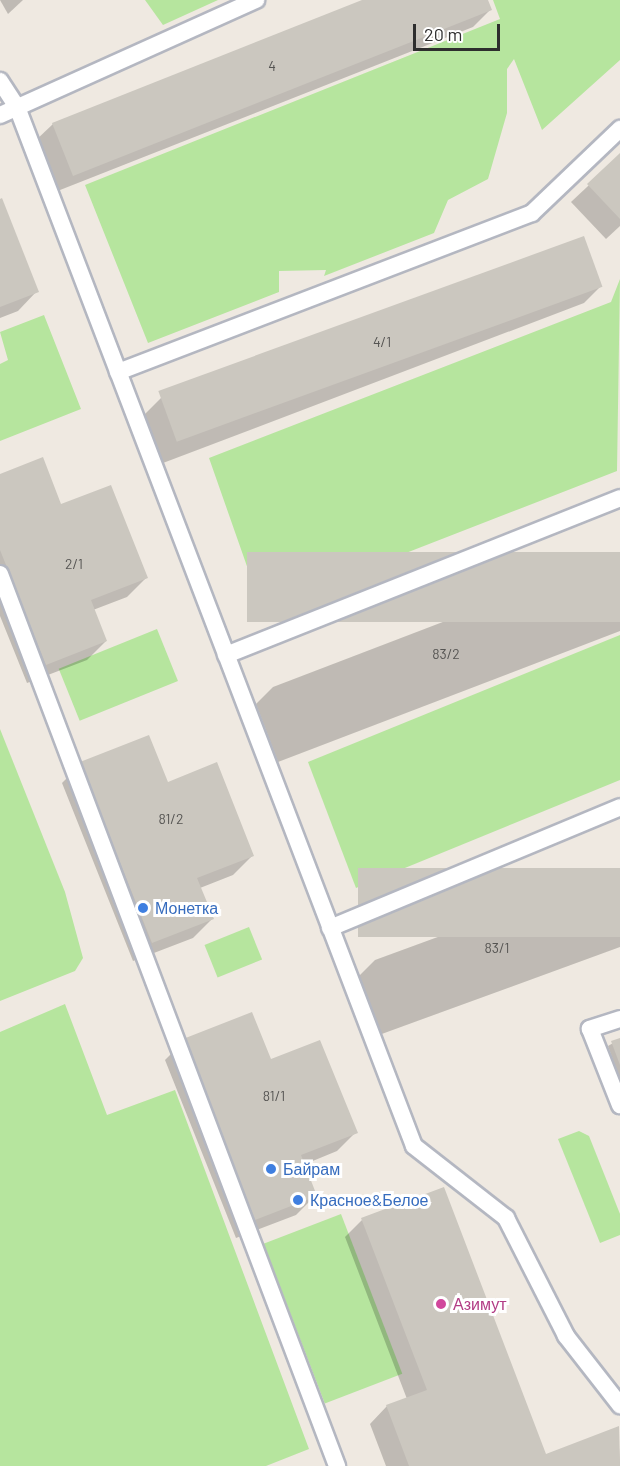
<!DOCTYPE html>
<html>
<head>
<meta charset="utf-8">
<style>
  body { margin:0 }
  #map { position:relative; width:620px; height:1466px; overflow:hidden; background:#efe9e1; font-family:Barlow,sans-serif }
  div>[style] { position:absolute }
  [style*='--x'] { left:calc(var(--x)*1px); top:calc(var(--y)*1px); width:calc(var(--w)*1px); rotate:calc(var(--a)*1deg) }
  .green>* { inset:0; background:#b6e59e; transform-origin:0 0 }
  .shadow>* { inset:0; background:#0003 }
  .building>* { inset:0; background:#cbc7bf; transform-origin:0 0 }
  .roads { filter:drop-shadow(2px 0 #b4b7c1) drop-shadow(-2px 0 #b4b7c1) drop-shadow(0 2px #b4b7c1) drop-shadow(0 -2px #b4b7c1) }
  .lane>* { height:16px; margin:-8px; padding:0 8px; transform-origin:8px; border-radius:8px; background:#fff }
  .dots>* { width:16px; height:16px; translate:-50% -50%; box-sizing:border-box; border:3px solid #fff; border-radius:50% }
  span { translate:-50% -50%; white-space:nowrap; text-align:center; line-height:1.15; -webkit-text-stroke:6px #fff; paint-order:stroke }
  .number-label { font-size:14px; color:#555452 }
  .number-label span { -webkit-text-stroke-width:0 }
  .shop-label { font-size:16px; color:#366cbe }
  .left { translate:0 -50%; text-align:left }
  .hotel-label { font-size:16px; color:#b23c85 }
  .scale { position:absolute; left:413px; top:24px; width:87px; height:27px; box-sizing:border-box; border:3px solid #2e2e2e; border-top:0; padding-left:8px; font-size:18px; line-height:21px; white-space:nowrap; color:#2e2e2e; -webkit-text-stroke:4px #fff; paint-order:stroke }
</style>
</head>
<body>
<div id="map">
  <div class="green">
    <i style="clip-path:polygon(145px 0,218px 0,163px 25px)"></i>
    <i style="clip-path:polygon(493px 0,620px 0,620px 60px,542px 130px,514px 59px,507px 69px,507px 113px,488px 179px,448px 200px,434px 233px,324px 276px,326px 270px,279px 271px,279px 292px,148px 343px,85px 185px,500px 19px)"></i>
    <i style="clip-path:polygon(620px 279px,617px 471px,262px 609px,209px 458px,611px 302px)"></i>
    <i style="clip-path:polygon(44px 315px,81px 409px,0 441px,0 364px,8px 360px,0 332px)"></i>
    <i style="left:157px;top:629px;width:56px;height:106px;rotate:68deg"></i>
    <i style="clip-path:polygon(620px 635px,620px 780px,356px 888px,308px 762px)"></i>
    <i style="clip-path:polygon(0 729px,65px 892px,83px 958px,75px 971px,0 1001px)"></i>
    <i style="left:249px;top:927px;width:35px;height:48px;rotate:68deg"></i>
    <i style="clip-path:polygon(65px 1004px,107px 1115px,175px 1090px,309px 1449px,266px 1466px,0 1466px,0 1032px)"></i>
    <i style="clip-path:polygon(579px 1131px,589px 1136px,620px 1214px,620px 1235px,600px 1243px,558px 1139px)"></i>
    <i style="left:341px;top:1214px;width:171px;height:83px;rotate:69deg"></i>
  </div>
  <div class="shadow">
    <i style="clip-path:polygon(0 0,23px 0,8px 14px)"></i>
    <i style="clip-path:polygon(367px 0,487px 0,490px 10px,473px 27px,55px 192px,35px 141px,53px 124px)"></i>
    <i style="clip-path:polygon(620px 156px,620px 226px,606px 239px,571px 202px)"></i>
    <i style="clip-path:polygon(0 200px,37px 291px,18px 311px,0 318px)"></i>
    <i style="clip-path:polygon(601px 286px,584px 303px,163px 463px,144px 415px,161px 398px)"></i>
    <i style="clip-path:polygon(0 476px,60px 506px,146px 578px,127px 597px,93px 610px,106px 641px,87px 660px,27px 683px,0 616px)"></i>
    <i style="clip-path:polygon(620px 554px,620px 631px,278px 762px,256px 704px,273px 687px)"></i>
    <i style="clip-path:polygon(81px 764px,167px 784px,252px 856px,233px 875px,200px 888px,212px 919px,193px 938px,133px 961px,62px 783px)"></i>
    <i style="clip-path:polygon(620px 870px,620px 947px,379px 1035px,358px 977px,375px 960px)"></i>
    <i style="clip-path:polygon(620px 1039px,620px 1077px,619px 1077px,608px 1046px)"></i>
    <i style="clip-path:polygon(184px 1041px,356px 1132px,337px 1151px,303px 1165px,315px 1196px,296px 1215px,236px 1238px,165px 1060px)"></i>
    <i style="clip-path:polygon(362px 1220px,545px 1455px,618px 1428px,620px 1466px,386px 1466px,370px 1424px,387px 1406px,407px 1399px,345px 1237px)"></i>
  </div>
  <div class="building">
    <i style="clip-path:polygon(362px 0,488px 0,492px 10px,73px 176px,52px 123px)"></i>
    <i style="clip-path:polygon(620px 153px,620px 219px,587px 184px)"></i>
    <i style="clip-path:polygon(2px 198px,39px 292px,0 307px,0 199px)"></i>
    <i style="left:584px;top:236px;width:54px;height:453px;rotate:70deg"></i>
    <i style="clip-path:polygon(43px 457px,61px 504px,111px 485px,148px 578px,91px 600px,107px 641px,46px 665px,0 550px,0 474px)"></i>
    <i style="left:620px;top:552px;width:70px;height:373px;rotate:90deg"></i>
    <i style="clip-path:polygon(149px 735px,168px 782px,217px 762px,254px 856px,197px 878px,214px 919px,152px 943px,80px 762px)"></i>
    <i style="left:620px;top:868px;width:69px;height:262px;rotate:90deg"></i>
    <i style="clip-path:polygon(252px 1012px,271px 1059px,320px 1040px,358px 1133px,301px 1155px,317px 1196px,255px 1220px,183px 1039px)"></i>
    <i style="clip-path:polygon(620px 1038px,620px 1065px,611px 1041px)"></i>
    <i style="clip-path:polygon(444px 1187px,546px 1454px,619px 1426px,620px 1466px,409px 1466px,386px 1405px,427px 1390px,361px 1218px)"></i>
  </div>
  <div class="roads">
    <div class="lane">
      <i style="--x:0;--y:81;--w:31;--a:57"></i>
      <i style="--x:17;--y:107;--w:1112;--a:69.09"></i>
      <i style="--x:414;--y:1146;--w:117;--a:38"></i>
      <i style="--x:506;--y:1218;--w:132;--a:63"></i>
      <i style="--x:566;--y:1336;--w:88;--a:52"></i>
      <i style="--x:0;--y:115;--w:281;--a:-24.2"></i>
      <i style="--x:118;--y:372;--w:443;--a:-21"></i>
      <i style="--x:532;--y:213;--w:122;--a:-43.7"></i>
      <i style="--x:0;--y:574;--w:954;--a:69.3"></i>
      <i style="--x:226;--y:655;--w:424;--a:-21.7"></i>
      <i style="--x:330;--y:928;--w:314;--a:-22.6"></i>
      <i style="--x:620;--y:1019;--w:32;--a:162"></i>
      <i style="--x:590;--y:1029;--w:82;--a:68.5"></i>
    </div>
  </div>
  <div class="dots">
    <i style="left:143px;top:908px;background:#3f7fe0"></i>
    <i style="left:271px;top:1169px;background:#3f7fe0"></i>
    <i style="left:298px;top:1200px;background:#3f7fe0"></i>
    <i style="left:441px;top:1304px;background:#d1479c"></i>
  </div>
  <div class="number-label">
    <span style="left:272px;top:66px">4</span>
    <span style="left:382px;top:342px">4/1</span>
    <span style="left:74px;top:564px">2/1</span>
    <span style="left:446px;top:654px">83/2</span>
    <span style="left:171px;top:819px">81/2</span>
    <span style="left:497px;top:948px">83/1</span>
    <span style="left:274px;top:1096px">81/1</span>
  </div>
  <div class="shop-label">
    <span class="left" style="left:155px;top:908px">Монетка</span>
    <span class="left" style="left:283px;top:1169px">Байрам</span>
    <span class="left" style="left:310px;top:1200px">Красное&amp;Белое</span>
  </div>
  <div class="hotel-label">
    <span class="left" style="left:453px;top:1304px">Азимут</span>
  </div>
  <div class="scale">20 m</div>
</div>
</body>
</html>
